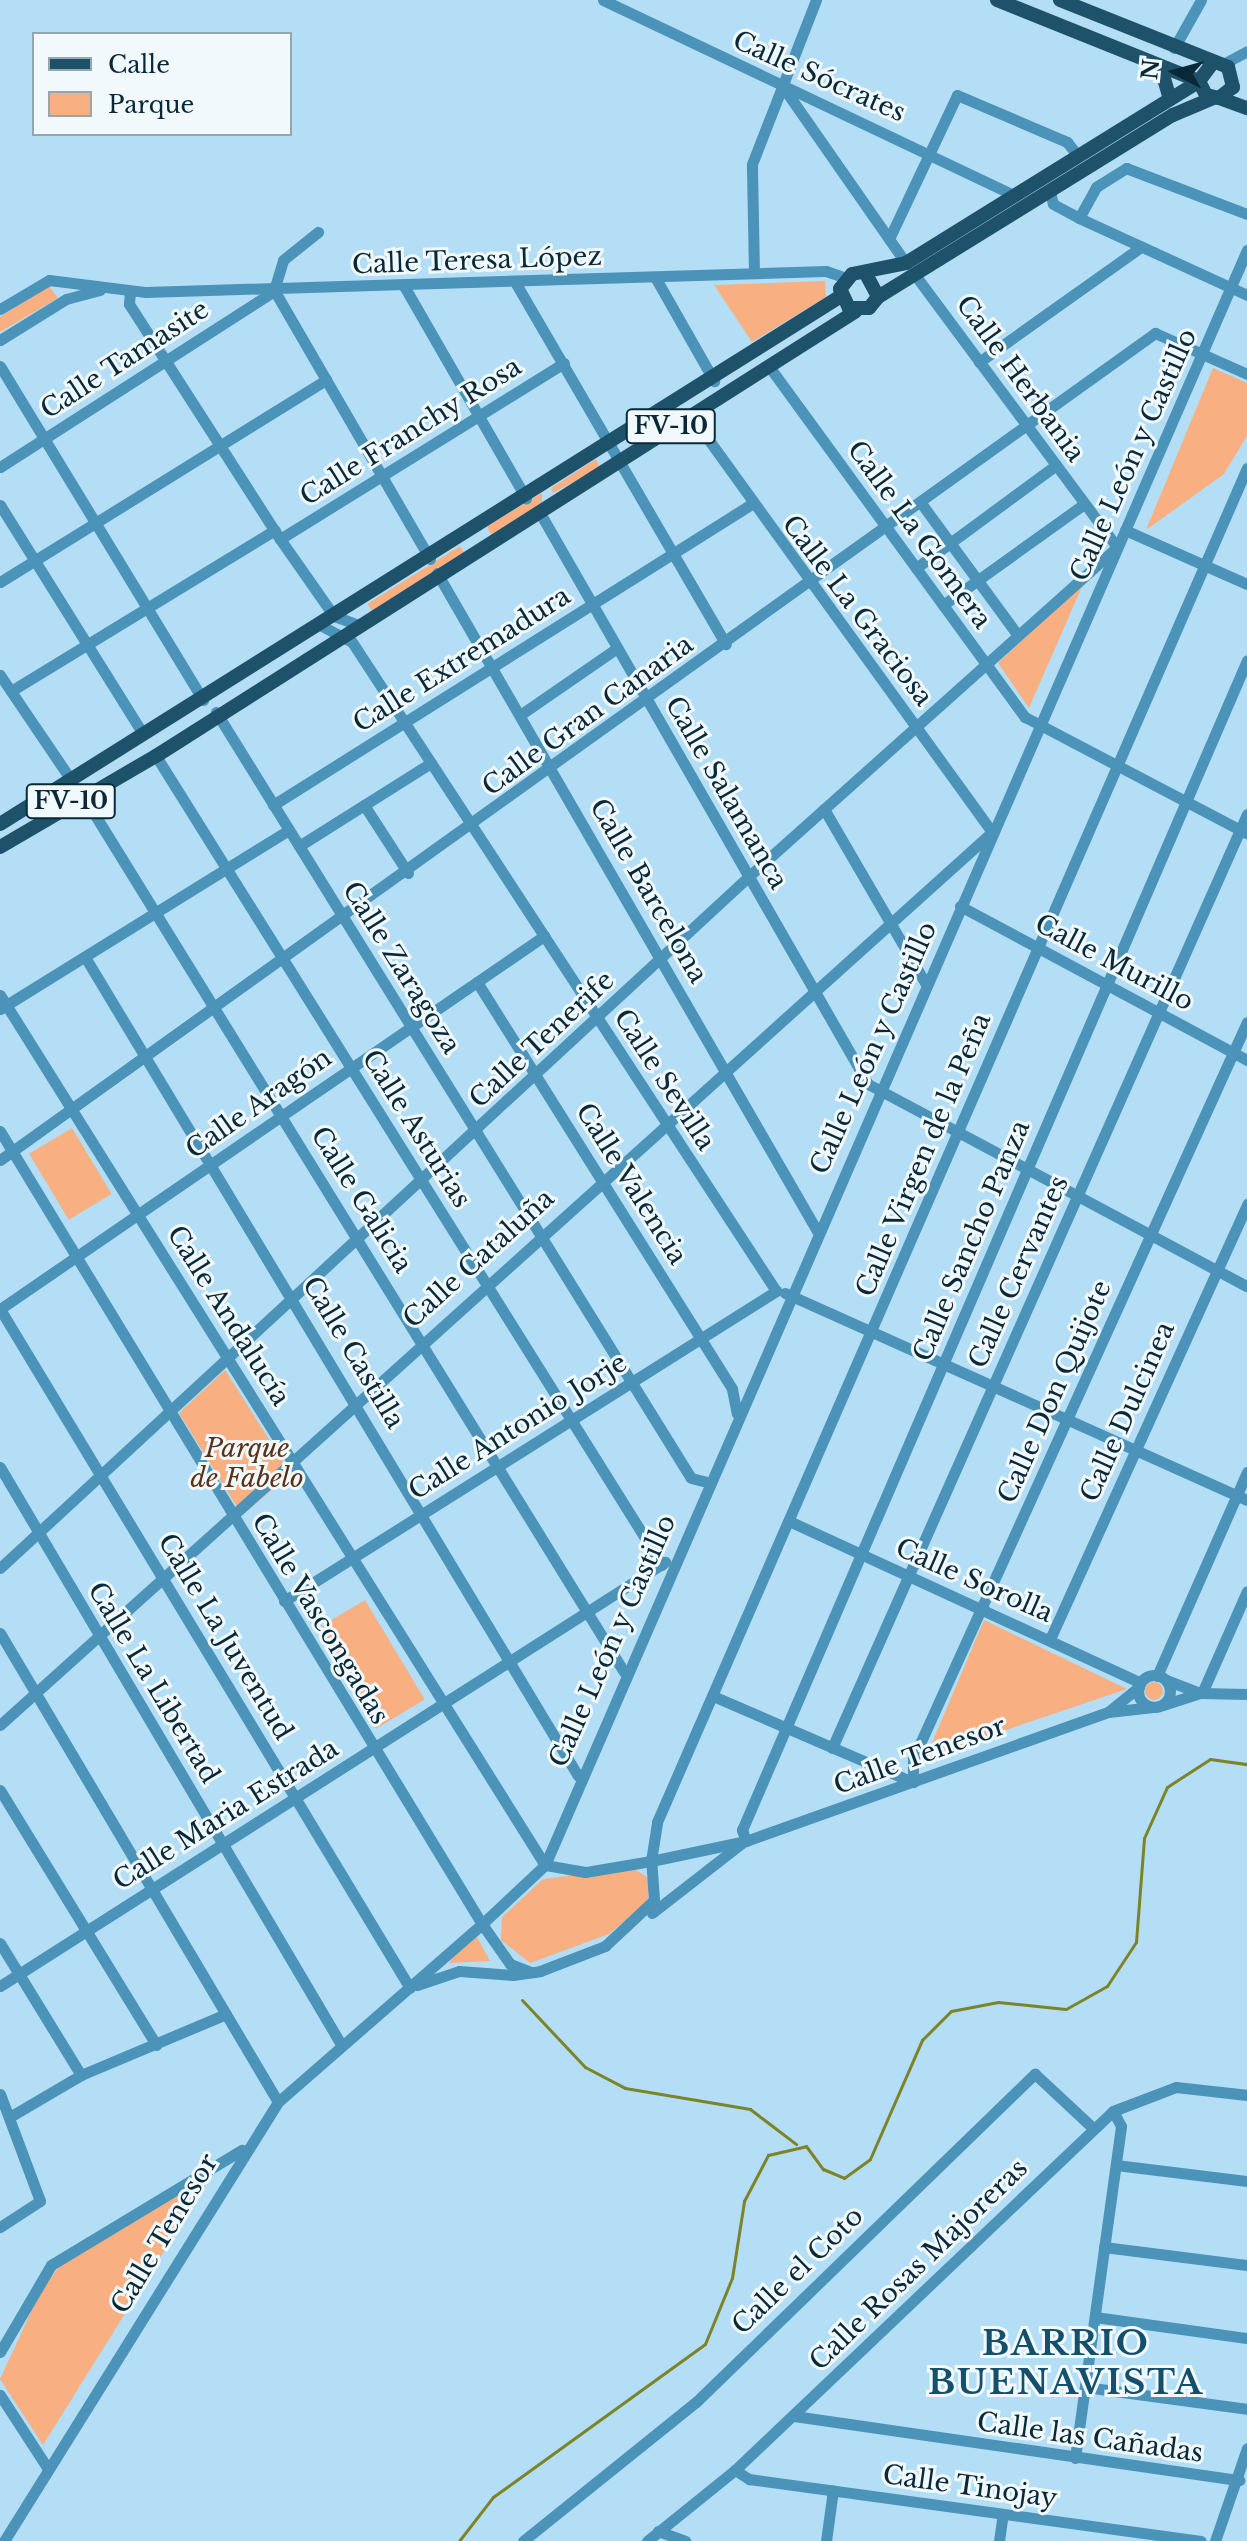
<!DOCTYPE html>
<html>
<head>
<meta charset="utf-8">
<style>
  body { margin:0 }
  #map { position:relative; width:1247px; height:2541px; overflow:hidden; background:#b3def6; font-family:"Libre Baskerville",serif }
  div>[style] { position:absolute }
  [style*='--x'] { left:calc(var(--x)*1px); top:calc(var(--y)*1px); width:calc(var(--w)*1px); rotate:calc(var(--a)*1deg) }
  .green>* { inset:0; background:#f8b082; transform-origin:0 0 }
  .round { border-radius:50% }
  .stream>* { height:3px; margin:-1.5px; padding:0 1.5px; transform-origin:1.5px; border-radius:1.5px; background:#7d8327 }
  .minor>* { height:11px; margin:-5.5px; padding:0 5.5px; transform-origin:5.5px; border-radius:5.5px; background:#4b93b8 }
  .minor>.ring { margin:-5.5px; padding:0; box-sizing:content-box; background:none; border:11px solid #4b93b8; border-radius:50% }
  .major>* { height:14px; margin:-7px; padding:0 7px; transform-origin:7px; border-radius:7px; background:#1e526b }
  span { translate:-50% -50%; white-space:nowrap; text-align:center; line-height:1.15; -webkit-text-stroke:6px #f2f9fd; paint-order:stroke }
  .shield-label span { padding:2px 6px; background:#f2f9fd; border:2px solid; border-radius:6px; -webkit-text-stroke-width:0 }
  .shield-label { font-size:24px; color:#092939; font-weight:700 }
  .street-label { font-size:26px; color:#092939 }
  .park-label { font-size:26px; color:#593217; font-style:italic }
  .district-label { font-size:34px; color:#144f6b; font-weight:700; letter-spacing:2px }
  .legend { position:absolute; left:32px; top:32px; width:260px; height:104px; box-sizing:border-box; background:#f2f9fd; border:2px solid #95a6af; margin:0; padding:10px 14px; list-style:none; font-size:24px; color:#092939 }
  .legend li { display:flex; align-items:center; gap:16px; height:40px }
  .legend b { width:40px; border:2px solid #95a6af }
  .north { position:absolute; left:1135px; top:32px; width:80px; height:80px; -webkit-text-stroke:6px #f2f9fd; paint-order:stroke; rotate:276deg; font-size:22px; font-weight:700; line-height:32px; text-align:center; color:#092939 }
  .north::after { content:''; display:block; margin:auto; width:28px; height:36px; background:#092939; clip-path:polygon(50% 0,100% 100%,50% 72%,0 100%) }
</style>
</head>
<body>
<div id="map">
  <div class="green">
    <i style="clip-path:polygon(825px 281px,826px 297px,752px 342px,714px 285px)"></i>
    <i style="clip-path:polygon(49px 286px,58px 298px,0 332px,0 317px)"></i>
    <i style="clip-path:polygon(1213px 368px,1247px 383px,1247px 436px,1224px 474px,1146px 530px)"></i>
    <i style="clip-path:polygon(596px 459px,600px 468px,553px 493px,551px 488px)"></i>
    <i style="clip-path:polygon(542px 493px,542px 504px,492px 537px,487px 526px)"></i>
    <i style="left:460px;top:546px;width:9px;height:109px;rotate:58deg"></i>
    <i style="clip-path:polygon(1084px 582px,1029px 708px,998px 663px)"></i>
    <i style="left:72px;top:1128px;width:77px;height:50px;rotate:59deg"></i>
    <i style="clip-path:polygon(225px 1370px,291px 1474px,242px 1515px,179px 1413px)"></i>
    <i style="left:365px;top:1600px;width:116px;height:57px;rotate:59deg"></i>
    <i style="clip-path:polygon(984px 1620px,1127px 1689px,926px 1757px)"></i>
    <i class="round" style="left:1145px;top:1682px;width:18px;height:18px"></i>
    <i style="clip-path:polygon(633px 1868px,650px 1879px,648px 1901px,609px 1934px,530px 1963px,501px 1940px,502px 1917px,543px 1879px)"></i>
    <i style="clip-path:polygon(477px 1937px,490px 1961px,449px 1963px,455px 1954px)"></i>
    <i style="clip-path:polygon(209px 2173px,211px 2176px,43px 2445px,0 2379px,42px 2288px,60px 2266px)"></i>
  </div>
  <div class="stream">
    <i style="--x:522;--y:2000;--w:92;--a:46.8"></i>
    <i style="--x:585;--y:2067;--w:45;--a:27.7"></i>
    <i style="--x:625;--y:2088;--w:127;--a:9.5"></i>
    <i style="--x:750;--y:2109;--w:58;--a:37.3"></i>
    <i style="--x:459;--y:2541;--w:56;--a:-52.3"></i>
    <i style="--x:493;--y:2497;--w:261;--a:-35.8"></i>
    <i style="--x:705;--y:2344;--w:71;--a:-67.8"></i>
    <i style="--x:732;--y:2278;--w:78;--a:-81.1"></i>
    <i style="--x:744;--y:2201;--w:52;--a:-62.4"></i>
    <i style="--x:768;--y:2155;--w:39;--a:-13"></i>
    <i style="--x:806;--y:2146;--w:29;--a:54"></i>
    <i style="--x:823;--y:2169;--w:23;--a:23"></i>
    <i style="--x:844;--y:2178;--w:32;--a:-36"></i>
    <i style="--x:870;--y:2159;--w:130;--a:-66.4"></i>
    <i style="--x:922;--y:2040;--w:41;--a:-45"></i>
    <i style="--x:951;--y:2011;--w:48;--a:-10.8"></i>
    <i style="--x:998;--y:2002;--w:68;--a:5.9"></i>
    <i style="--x:1066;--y:2009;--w:47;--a:-29.3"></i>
    <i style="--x:1107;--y:1986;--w:53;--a:-56.6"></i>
    <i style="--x:1136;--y:1942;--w:104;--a:-85.6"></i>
    <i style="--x:1144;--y:1838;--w:56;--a:-65.7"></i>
    <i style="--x:1167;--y:1787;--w:51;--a:-33.1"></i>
    <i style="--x:1210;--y:1759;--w:37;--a:8"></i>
  </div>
  <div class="minor">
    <i style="--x:603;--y:0;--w:456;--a:25.4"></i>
    <i style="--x:1174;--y:48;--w:55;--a:-60.6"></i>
    <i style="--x:1223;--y:64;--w:27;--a:-28"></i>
    <i style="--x:783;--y:87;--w:215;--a:55.1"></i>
    <i style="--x:1050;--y:192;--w:12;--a:76"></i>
    <i style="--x:1053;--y:204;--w:30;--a:28"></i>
    <i style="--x:1079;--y:218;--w:185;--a:24.6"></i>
    <i style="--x:1079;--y:218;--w:35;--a:-61"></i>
    <i style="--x:1096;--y:187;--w:36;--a:-32"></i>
    <i style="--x:1126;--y:168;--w:129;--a:20.8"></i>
    <i style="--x:889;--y:239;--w:159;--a:-64.7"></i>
    <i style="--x:957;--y:95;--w:120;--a:23.1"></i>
    <i style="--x:1067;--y:142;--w:18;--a:52"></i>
    <i style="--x:754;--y:273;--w:109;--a:-91.1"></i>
    <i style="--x:752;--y:164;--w:176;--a:-68.7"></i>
    <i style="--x:655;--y:277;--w:120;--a:60.4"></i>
    <i style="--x:515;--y:282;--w:419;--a:59.8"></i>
    <i style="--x:404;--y:286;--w:245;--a:60.1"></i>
    <i style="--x:274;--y:290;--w:311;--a:59.9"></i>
    <i style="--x:274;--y:290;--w:31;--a:-73"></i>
    <i style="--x:283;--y:260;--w:45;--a:-38.7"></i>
    <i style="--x:130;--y:292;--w:12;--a:95"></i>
    <i style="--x:129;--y:304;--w:279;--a:57.3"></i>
    <i style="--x:280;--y:539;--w:94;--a:55"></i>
    <i style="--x:334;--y:616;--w:23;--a:20"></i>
    <i style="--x:0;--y:309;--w:57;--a:-30.6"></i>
    <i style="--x:49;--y:280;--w:98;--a:7.1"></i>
    <i style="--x:146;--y:292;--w:680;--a:-1.77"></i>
    <i style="--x:826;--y:271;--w:21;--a:19"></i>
    <i style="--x:0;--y:340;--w:78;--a:-31.8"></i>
    <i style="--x:66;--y:299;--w:35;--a:-15"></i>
    <i style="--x:979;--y:362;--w:199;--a:-35.4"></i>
    <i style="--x:768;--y:365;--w:436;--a:53.9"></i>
    <i style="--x:1025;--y:717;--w:250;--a:27.7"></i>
    <i style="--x:0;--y:366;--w:391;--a:58.7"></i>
    <i style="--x:0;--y:467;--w:326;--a:-32.7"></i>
    <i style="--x:921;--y:503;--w:161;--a:53.8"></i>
    <i style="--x:0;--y:505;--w:266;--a:58"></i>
    <i style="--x:540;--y:513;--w:659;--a:60.13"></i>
    <i style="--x:868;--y:1084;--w:429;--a:28.1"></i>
    <i style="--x:1125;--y:530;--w:133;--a:23.9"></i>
    <i style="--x:280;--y:539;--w:334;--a:-31.8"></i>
    <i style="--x:916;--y:568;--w:174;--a:-36.3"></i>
    <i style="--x:437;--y:573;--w:760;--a:59.99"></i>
    <i style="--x:0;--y:582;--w:384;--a:-31.8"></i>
    <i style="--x:943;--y:605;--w:173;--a:-35.6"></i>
    <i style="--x:320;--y:625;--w:36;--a:28"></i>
    <i style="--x:352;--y:642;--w:775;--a:56.84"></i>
    <i style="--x:0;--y:675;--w:127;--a:55.9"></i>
    <i style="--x:11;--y:691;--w:309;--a:-31.4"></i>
    <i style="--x:216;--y:712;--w:901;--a:58.2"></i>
    <i style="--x:691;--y:1478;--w:16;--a:14"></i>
    <i style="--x:520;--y:715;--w:118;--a:-34.6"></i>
    <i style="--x:156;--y:756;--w:954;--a:57.98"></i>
    <i style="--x:82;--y:794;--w:1032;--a:58.31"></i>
    <i style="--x:273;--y:805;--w:563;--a:-32.17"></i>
    <i style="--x:364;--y:805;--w:81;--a:57.1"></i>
    <i style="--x:824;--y:809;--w:203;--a:59.8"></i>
    <i style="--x:299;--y:846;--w:156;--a:-32.2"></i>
    <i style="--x:960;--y:906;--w:326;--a:28.2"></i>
    <i style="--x:85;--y:957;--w:956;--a:58.95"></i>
    <i style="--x:477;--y:982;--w:480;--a:57.9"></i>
    <i style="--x:732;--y:1389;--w:25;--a:79"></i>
    <i style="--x:0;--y:995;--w:1027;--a:57.94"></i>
    <i style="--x:0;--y:1009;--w:340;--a:-31.8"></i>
    <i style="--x:0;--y:1131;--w:928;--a:58.71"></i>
    <i style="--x:482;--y:1924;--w:271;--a:138.9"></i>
    <i style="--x:278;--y:2102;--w:517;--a:121.97"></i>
    <i style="--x:0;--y:1160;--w:1421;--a:-35.6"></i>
    <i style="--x:1155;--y:333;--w:101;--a:24"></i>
    <i style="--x:785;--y:1293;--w:506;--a:24.13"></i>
    <i style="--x:0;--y:1309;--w:793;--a:58.88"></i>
    <i style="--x:0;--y:1309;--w:660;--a:-34.44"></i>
    <i style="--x:0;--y:1467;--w:672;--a:59.43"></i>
    <i style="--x:789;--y:1521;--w:387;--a:24.7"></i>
    <i style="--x:0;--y:1568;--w:1018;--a:-42.73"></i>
    <i style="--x:748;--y:877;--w:495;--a:-41.8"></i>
    <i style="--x:1117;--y:547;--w:339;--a:-126.6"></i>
    <i style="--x:284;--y:1601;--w:582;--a:-32.21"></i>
    <i style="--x:0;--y:1633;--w:545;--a:59.34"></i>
    <i style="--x:1050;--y:1639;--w:478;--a:-65.6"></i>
    <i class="ring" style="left:1138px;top:1675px;width:21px;height:21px"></i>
    <i style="--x:1157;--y:1676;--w:223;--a:-66.2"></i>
    <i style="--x:1166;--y:1680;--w:36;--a:21"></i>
    <i style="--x:1200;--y:1693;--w:47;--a:1.2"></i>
    <i style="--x:1202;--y:1693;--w:111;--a:-66.2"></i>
    <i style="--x:713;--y:1696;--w:218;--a:23.3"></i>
    <i style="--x:913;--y:1782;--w:23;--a:-90"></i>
    <i style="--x:913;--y:1759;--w:809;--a:-65.62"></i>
    <i style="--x:1163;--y:1705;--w:38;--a:-18"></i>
    <i style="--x:1153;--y:1707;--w:45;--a:173.7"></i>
    <i style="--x:1108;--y:1712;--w:384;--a:160.4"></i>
    <i style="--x:746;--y:1841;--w:97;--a:168.1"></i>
    <i style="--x:651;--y:1861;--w:39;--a:-81"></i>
    <i style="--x:657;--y:1822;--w:1477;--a:-66.46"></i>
    <i style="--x:1108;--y:1712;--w:40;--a:-39"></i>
    <i style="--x:0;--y:1725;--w:1335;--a:-41.99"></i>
    <i style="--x:992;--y:832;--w:516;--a:-125.85"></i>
    <i style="--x:832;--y:1748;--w:1022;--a:-66.04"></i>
    <i style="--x:0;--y:1790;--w:299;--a:58.5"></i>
    <i style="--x:746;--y:1841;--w:12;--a:-110"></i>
    <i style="--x:742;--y:1830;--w:1274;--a:-66.65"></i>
    <i style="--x:545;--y:1865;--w:1761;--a:-66.51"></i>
    <i style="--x:652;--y:1913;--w:114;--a:-37.9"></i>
    <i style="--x:0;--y:1943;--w:155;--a:58.5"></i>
    <i style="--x:417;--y:1985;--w:44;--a:-18.4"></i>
    <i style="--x:459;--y:1971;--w:54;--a:4.2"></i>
    <i style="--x:513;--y:1975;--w:27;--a:-8"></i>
    <i style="--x:540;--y:1971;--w:70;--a:-21"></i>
    <i style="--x:605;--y:1946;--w:67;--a:-43.2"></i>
    <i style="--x:654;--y:1900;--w:39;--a:-94"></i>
    <i style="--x:651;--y:1861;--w:67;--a:170.5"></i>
    <i style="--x:585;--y:1872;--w:41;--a:-170.1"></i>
    <i style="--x:545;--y:1865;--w:86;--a:136.9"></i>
    <i style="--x:482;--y:1924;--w:49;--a:55"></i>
    <i style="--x:510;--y:1964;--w:22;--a:21"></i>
    <i style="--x:0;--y:1986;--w:789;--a:-32.52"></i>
    <i style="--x:0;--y:2094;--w:114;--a:69.5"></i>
    <i style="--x:40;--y:2201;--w:48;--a:147"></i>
    <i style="--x:13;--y:2115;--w:79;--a:-30.5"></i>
    <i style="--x:81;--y:2075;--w:157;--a:-22.8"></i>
    <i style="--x:1116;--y:2165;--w:132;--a:7"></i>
    <i style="--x:1104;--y:2247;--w:144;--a:7.2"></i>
    <i style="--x:1095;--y:2317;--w:153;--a:7.9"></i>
    <i style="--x:0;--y:2352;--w:101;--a:-59.6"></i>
    <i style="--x:51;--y:2265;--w:223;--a:-31.1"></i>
    <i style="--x:1085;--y:2387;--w:163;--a:7.7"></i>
    <i style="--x:0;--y:2395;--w:88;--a:57"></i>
    <i style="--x:794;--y:2416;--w:450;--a:8.2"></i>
    <i style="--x:1075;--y:2458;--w:335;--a:-82.1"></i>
    <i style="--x:1121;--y:2126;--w:17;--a:-118"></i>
    <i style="--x:735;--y:2470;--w:17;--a:33"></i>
    <i style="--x:749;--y:2479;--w:456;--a:7.8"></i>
    <i style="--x:658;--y:2531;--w:29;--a:20"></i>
    <i style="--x:523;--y:2541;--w:222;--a:-38.8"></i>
    <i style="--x:696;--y:2402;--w:472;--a:-44.1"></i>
    <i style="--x:1035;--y:2074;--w:79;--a:43"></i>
    <i style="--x:647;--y:2541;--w:113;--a:-38.9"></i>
    <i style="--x:735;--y:2470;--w:521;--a:-43.52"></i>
    <i style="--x:1113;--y:2111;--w:67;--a:-20.9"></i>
    <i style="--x:1176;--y:2087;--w:71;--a:6.4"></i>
    <i style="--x:826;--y:2541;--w:51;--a:-82.2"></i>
    <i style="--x:999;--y:2541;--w:27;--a:-82"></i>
    <i style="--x:1215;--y:2541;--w:98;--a:-71"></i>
  </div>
  <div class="major">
    <i style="--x:997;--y:0;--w:218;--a:21.9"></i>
    <i style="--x:1060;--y:0;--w:181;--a:21.7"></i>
    <i style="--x:1228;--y:67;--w:21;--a:76"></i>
    <i style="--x:1233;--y:87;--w:18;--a:142"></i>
    <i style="--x:1219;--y:98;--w:13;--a:-167"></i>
    <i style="--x:1206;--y:95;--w:16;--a:-117"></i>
    <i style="--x:1199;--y:81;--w:21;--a:-53"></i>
    <i style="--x:1152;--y:68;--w:13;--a:32"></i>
    <i style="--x:1163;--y:75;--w:25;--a:74"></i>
    <i style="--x:1219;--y:98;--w:30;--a:20"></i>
    <i style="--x:866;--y:274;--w:26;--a:62"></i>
    <i style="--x:878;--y:297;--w:14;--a:129"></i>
    <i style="--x:869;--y:308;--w:20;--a:180"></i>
    <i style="--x:849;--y:308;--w:21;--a:-115"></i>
    <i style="--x:840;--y:289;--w:19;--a:-51"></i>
    <i style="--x:852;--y:274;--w:55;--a:-11.5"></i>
    <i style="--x:906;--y:263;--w:345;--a:-31.8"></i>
    <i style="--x:878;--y:297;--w:347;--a:-31.7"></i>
    <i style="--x:1173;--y:115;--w:43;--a:-23"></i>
    <i style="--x:0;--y:824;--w:993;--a:-32.12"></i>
    <i style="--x:0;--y:847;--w:181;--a:-30.3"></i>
    <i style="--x:156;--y:756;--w:829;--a:-32.44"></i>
  </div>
  <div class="shield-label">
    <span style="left:671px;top:426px">FV-10</span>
    <span style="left:71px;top:801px">FV-10</span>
  </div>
  <div class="street-label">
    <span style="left:819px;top:77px;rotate:24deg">Calle Sócrates</span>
    <span style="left:477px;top:261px;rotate:-2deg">Calle Teresa López</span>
    <span style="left:125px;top:360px;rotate:-33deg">Calle Tamasite</span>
    <span style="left:1020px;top:379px;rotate:54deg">Calle Herbania</span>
    <span style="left:411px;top:432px;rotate:-32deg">Calle Franchy Rosa</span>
    <span style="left:1134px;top:455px;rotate:-66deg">Calle León y Castillo</span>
    <span style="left:919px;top:535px;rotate:54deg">Calle La Gomera</span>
    <span style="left:857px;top:611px;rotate:53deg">Calle La Graciosa</span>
    <span style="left:462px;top:660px;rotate:-32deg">Calle Extremadura</span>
    <span style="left:588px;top:716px;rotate:-36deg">Calle Gran Canaria</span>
    <span style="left:726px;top:793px;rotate:60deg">Calle Salamanca</span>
    <span style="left:648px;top:891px;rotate:60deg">Calle Barcelona</span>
    <span style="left:1114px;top:963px;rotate:28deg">Calle Murillo</span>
    <span style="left:401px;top:968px;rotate:58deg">Calle Zaragoza</span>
    <span style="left:542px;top:1040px;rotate:-43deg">Calle Tenerife</span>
    <span style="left:874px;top:1048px;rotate:-66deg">Calle León y Castillo</span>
    <span style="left:664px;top:1080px;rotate:57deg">Calle Sevilla</span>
    <span style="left:259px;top:1104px;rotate:-35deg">Calle Aragón</span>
    <span style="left:416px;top:1129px;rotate:58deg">Calle Asturias</span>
    <span style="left:924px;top:1155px;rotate:-67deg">Calle Virgen de la Peña</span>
    <span style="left:631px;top:1184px;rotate:58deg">Calle Valencia</span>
    <span style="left:361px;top:1200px;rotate:58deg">Calle Galicia</span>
    <span style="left:972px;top:1241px;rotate:-67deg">Calle Sancho Panza</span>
    <span style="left:479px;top:1259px;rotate:-42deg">Calle Cataluña</span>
    <span style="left:1019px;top:1272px;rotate:-66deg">Calle Cervantes</span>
    <span style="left:228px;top:1316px;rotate:58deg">Calle Andalucía</span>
    <span style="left:353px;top:1353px;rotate:59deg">Calle Castilla</span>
    <span style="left:1055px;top:1392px;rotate:-66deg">Calle Don Quijote</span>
    <span style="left:1128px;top:1412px;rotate:-66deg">Calle Dulcinea</span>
    <span style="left:518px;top:1427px;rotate:-32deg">Calle Antonio Jorje</span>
    <span style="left:974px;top:1581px;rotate:24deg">Calle Sorolla</span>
    <span style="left:320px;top:1619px;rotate:59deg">Calle Vascongadas</span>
    <span style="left:225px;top:1637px;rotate:59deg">Calle La Juventud</span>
    <span style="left:613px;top:1641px;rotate:-66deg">Calle León y Castillo</span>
    <span style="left:153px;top:1683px;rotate:59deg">Calle La Libertad</span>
    <span style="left:920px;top:1756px;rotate:-20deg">Calle Tenesor</span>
    <span style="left:226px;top:1815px;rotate:-32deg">Calle Maria Estrada</span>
    <span style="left:165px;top:2234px;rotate:-59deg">Calle Tenesor</span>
    <span style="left:919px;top:2265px;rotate:-44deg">Calle Rosas Majoreras</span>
    <span style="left:798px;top:2271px;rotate:-44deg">Calle el Coto</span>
    <span style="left:1090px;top:2438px;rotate:8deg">Calle las Cañadas</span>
    <span style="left:970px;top:2487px;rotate:8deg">Calle Tinojay</span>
  </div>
  <div class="park-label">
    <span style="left:247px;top:1464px">Parque<br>de Fabelo</span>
  </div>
  <div class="district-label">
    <span style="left:1066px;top:2363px">BARRIO<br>BUENAVISTA</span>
  </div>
  <ul class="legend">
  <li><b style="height:10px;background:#1e526b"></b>Calle</li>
  <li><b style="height:22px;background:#f8b082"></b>Parque</li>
  </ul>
  <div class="north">N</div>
</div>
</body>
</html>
